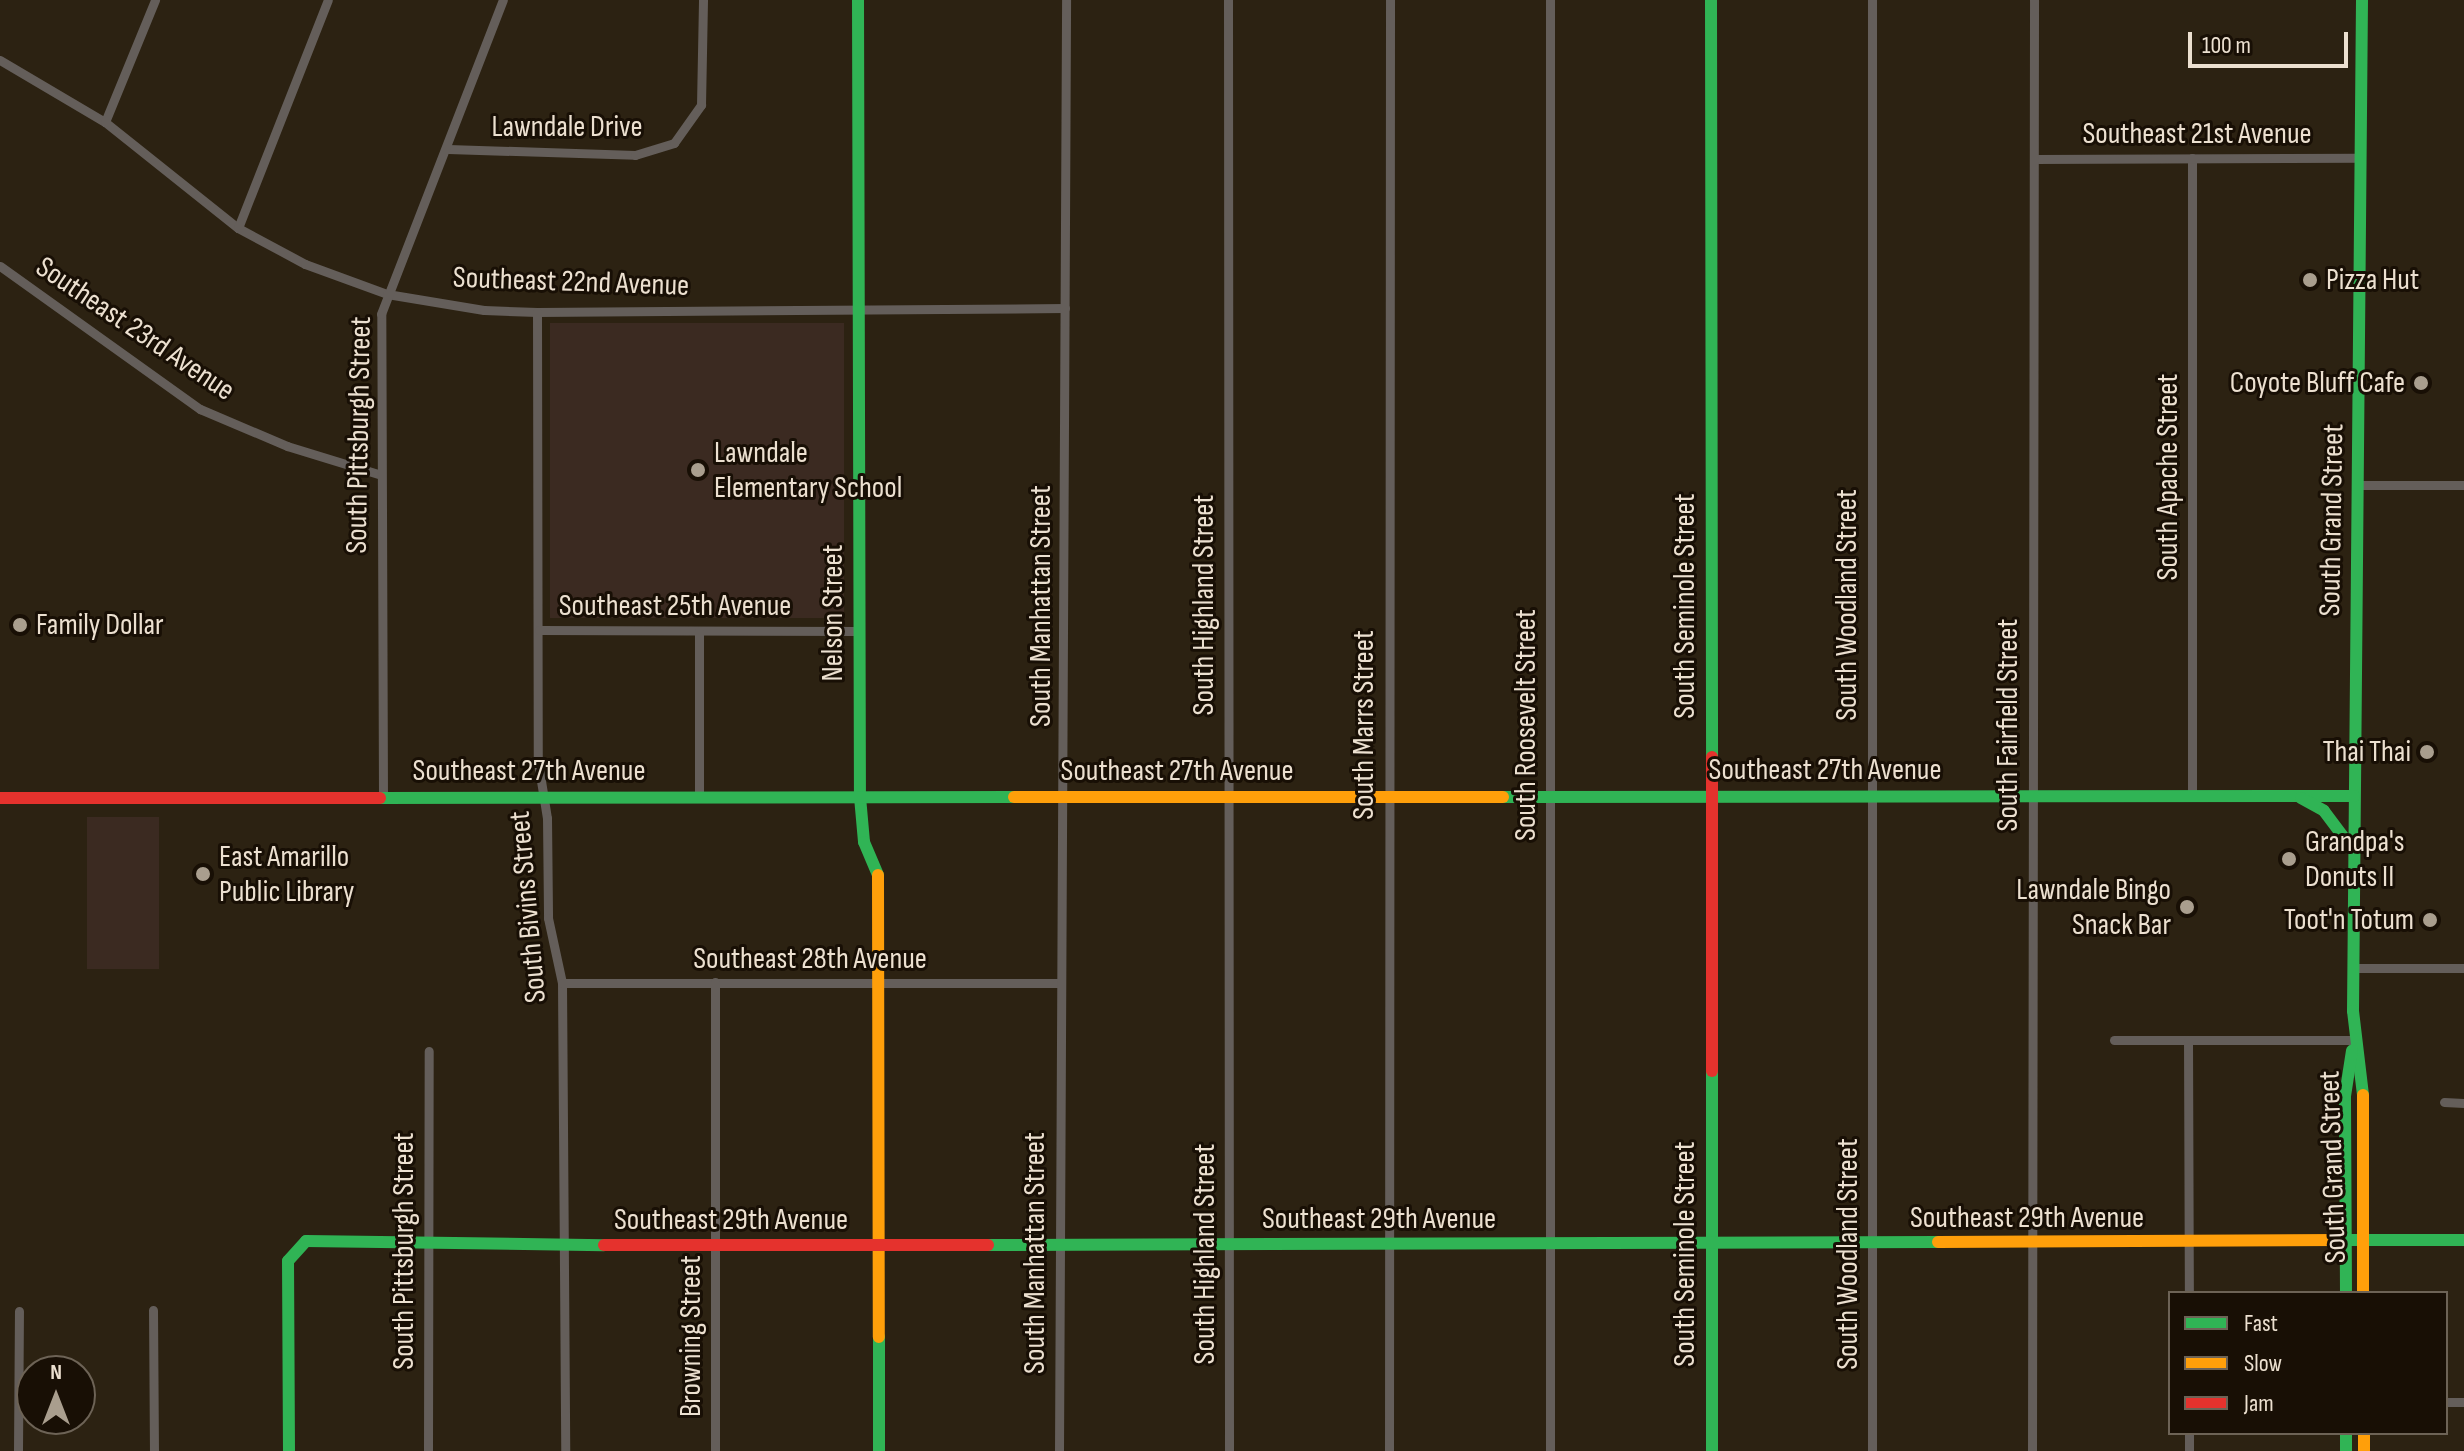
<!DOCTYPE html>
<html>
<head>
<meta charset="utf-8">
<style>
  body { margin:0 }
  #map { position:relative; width:2464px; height:1451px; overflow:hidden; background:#2c2212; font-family:"Sofia Sans Condensed",sans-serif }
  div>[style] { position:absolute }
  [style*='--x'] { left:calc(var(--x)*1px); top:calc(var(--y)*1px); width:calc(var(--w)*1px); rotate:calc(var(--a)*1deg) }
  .education>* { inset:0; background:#3b2a21; transform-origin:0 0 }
  .street>* { height:9px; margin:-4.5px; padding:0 4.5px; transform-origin:4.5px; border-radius:4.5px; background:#645e5a }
  .fast>* { height:12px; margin:-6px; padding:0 6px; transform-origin:6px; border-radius:6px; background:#30b455 }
  .slow>* { height:12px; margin:-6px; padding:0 6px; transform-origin:6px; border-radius:6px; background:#ff9f0a }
  .jam>* { height:12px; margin:-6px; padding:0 6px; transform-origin:6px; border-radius:6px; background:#e5322d }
  .dots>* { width:22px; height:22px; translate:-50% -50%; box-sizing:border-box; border:4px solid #180f05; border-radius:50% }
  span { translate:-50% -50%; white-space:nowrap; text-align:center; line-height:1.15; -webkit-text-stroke:6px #180f05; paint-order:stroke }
  .street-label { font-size:30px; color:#ece0d0 }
  .poi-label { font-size:30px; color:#ece0d0 }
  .left { translate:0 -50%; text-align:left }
  .right { translate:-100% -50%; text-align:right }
  .legend { position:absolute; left:2168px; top:1291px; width:280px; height:144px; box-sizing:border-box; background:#180f05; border:2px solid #6d6356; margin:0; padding:10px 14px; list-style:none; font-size:24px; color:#ece0d0 }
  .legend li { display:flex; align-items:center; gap:16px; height:40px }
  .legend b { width:40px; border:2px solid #6d6356 }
  .north { position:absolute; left:16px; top:1355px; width:80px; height:80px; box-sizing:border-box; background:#180f05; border:2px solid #6d6356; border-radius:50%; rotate:0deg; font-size:22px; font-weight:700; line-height:32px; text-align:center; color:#ece0d0 }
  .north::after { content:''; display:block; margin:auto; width:28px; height:36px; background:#a99e8e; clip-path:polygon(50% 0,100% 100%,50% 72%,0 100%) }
  .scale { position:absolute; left:2188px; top:32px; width:160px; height:36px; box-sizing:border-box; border:4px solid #ece0d0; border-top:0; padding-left:10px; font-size:24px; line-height:28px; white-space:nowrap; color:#ece0d0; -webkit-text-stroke:6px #180f05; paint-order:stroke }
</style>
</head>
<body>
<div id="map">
  <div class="education">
    <i style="left:550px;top:323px;width:294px;height:295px"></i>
    <i style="left:87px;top:817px;width:72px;height:152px"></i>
  </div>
  <div class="street">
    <i style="--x:1228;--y:0;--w:1451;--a:89.96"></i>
    <i style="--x:1550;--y:0;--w:1451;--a:90"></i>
    <i style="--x:0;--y:60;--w:122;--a:30.6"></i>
    <i style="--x:105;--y:122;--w:170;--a:38.6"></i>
    <i style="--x:238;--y:228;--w:76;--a:28.2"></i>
    <i style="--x:305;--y:264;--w:87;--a:20.1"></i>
    <i style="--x:387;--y:294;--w:98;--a:9.4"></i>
    <i style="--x:484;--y:310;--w:53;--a:2.2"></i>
    <i style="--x:537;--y:312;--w:528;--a:-0.43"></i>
    <i style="--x:105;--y:122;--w:132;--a:-67.7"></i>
    <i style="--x:448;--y:149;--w:187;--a:1.8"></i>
    <i style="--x:635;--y:155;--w:41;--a:-17.1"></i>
    <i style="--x:674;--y:143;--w:47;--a:-54.6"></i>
    <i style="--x:701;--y:105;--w:105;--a:-88.9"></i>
    <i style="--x:2192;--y:158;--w:638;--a:90"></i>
    <i style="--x:2034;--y:159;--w:326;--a:-0.2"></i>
    <i style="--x:238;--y:228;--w:245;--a:-68.5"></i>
    <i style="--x:0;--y:266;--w:246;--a:35.6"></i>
    <i style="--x:200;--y:409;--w:95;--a:23"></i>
    <i style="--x:287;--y:446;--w:98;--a:17.1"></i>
    <i style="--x:537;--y:312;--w:450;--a:89.9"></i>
    <i style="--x:538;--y:762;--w:57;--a:80.9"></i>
    <i style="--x:547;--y:818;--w:100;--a:89.4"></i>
    <i style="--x:548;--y:918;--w:66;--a:77.8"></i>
    <i style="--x:562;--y:983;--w:468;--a:89.6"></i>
    <i style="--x:2358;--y:485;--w:106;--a:0"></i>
    <i style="--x:539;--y:630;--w:321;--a:0.2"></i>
    <i style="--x:383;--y:797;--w:483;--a:-90.2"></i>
    <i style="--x:381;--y:314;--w:337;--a:-68.8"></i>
    <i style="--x:699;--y:797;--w:166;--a:-90"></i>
    <i style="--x:2353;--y:968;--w:111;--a:0"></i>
    <i style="--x:562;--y:983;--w:496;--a:0"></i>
    <i style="--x:2114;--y:1040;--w:240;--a:0"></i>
    <i style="--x:2188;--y:1040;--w:253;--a:89.8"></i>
    <i style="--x:2444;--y:1102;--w:20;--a:3"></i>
    <i style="--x:153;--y:1310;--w:141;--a:89.6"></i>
    <i style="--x:2446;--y:1402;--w:18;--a:0"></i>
    <i style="--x:2189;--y:1433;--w:18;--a:90"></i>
    <i style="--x:18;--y:1451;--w:140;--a:-89.6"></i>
    <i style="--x:428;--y:1451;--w:400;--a:-89.9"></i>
    <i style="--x:715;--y:1451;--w:469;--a:-90"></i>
    <i style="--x:1059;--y:1451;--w:1451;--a:-89.72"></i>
    <i style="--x:1389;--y:1451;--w:1451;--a:-89.96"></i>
    <i style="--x:1872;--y:1451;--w:1451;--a:-90"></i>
    <i style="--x:2032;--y:1451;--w:1451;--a:-89.92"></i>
  </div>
  <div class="fast">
    <i style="--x:858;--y:0;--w:797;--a:89.86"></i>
    <i style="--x:860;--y:797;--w:45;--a:84.9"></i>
    <i style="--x:864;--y:842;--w:36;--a:67"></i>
    <i style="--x:1711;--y:0;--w:757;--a:89.92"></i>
    <i style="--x:2362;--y:0;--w:1011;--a:90.51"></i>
    <i style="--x:2353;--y:1011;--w:85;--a:83.2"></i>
    <i style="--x:1503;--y:797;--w:851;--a:-0.07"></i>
    <i style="--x:380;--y:798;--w:634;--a:-0.09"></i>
    <i style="--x:2301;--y:798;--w:26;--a:29"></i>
    <i style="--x:2324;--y:811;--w:50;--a:53.1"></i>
    <i style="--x:1712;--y:1071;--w:380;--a:90"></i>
    <i style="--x:2339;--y:1240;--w:125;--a:0"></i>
    <i style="--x:988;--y:1245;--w:950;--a:-0.18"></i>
    <i style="--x:2346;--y:1293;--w:197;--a:-90.3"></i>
    <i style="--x:2345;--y:1096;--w:46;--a:-81.2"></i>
    <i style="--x:879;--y:1337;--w:114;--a:90"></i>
    <i style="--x:2346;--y:1433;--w:18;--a:90"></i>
    <i style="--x:289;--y:1451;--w:190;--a:-90.3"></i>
    <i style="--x:288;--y:1261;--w:27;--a:-48"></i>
    <i style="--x:306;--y:1241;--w:298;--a:0.8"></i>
  </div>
  <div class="slow">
    <i style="--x:1014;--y:797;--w:489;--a:0"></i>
    <i style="--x:878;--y:875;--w:462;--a:89.9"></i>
    <i style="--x:2363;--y:1095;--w:198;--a:90"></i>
    <i style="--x:1938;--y:1242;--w:401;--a:-0.3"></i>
    <i style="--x:2364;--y:1433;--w:18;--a:90"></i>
  </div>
  <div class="jam">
    <i style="--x:1712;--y:757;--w:314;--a:90"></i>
    <i style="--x:0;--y:798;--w:380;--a:0"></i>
    <i style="--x:604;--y:1245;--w:384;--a:0"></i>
  </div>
  <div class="dots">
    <i style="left:2310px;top:280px;background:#a99e8e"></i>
    <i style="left:2421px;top:383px;background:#a99e8e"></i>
    <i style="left:698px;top:470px;background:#a99e8e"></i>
    <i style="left:20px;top:625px;background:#a99e8e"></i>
    <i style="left:2427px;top:752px;background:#a99e8e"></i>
    <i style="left:2289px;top:859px;background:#a99e8e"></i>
    <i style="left:203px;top:874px;background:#a99e8e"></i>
    <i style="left:2187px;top:907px;background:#a99e8e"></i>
    <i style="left:2430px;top:920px;background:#a99e8e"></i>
  </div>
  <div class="street-label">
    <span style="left:567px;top:127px">Lawndale Drive</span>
    <span style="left:2197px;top:134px">Southeast 21st Avenue</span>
    <span style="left:571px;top:282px;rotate:2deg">Southeast 22nd Avenue</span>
    <span style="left:135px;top:329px;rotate:34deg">Southeast 23rd Avenue</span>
    <span style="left:359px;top:435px;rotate:-89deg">South Pittsburgh Street</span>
    <span style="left:2168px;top:477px;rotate:-90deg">South Apache Street</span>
    <span style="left:2332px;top:520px;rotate:-89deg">South Grand Street</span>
    <span style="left:1204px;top:605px;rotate:-90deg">South Highland Street</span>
    <span style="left:1847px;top:605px;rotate:-90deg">South Woodland Street</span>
    <span style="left:675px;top:606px">Southeast 25th Avenue</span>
    <span style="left:1041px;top:606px;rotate:-90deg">South Manhattan Street</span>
    <span style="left:1685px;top:606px;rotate:-90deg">South Seminole Street</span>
    <span style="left:833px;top:613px;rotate:-90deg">Nelson Street</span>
    <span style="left:1364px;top:725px;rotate:-90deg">South Marrs Street</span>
    <span style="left:1526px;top:725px;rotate:-90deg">South Roosevelt Street</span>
    <span style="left:2008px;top:725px;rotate:-90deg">South Fairfield Street</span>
    <span style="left:1825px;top:770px">Southeast 27th Avenue</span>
    <span style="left:529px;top:771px">Southeast 27th Avenue</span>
    <span style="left:1177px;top:771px">Southeast 27th Avenue</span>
    <span style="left:528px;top:907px;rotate:-95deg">South Bivins Street</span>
    <span style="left:810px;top:959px">Southeast 28th Avenue</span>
    <span style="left:2333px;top:1167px;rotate:-92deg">South Grand Street</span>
    <span style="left:2027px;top:1218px">Southeast 29th Avenue</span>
    <span style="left:1379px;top:1219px">Southeast 29th Avenue</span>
    <span style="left:731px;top:1220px">Southeast 29th Avenue</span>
    <span style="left:404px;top:1251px;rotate:-90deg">South Pittsburgh Street</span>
    <span style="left:1035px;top:1253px;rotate:-90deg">South Manhattan Street</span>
    <span style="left:1205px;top:1254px;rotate:-90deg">South Highland Street</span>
    <span style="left:1685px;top:1254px;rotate:-90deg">South Seminole Street</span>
    <span style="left:1848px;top:1254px;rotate:-90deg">South Woodland Street</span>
    <span style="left:691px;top:1336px;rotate:-90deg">Browning Street</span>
  </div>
  <div class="poi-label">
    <span class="left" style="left:2326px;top:280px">Pizza Hut</span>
    <span class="right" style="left:2405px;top:383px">Coyote Bluff Cafe</span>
    <span class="left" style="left:714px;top:470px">Lawndale<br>Elementary School</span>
    <span class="left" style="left:36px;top:625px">Family Dollar</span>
    <span class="right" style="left:2411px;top:752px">Thai Thai</span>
    <span class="left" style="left:2305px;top:859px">Grandpa's<br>Donuts II</span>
    <span class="left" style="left:219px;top:874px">East Amarillo<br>Public Library</span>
    <span class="right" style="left:2171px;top:907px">Lawndale Bingo<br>Snack Bar</span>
    <span class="right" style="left:2414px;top:920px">Toot'n Totum</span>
  </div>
  <ul class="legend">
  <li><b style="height:10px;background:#30b455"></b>Fast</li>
  <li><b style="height:10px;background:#ff9f0a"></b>Slow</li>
  <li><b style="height:10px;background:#e5322d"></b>Jam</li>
  </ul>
  <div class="north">N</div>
  <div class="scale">100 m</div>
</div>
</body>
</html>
